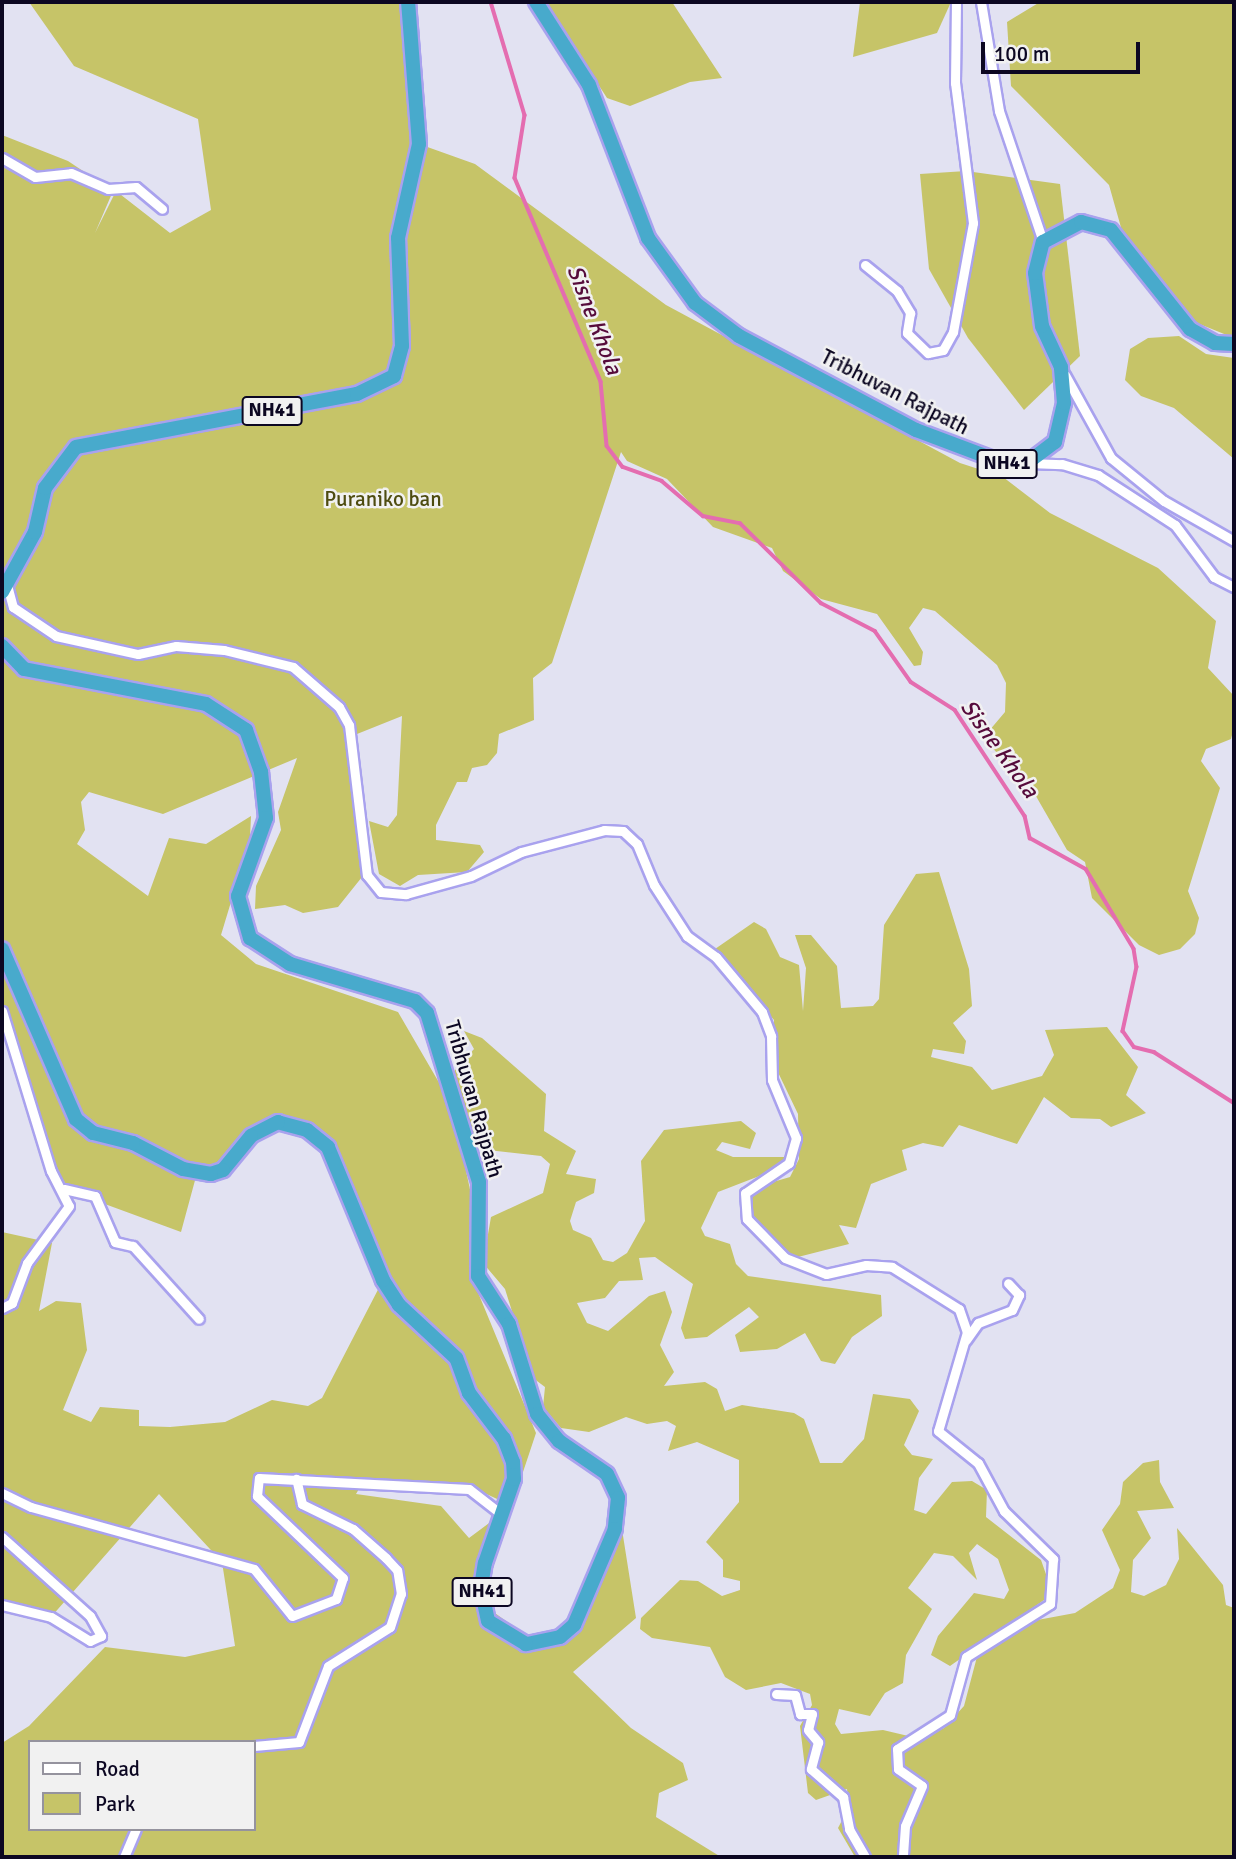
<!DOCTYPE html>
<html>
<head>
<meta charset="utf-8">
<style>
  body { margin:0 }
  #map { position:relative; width:1236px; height:1859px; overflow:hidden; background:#e2e2f2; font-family:Signika,sans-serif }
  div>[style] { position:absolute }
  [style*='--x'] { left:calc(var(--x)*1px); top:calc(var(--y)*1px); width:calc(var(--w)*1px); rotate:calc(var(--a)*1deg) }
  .green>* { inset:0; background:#c6c468 }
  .stream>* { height:3.5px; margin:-1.75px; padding:0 1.75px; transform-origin:1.75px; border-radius:1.75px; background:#e46db0 }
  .roads { filter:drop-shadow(2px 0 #a9a2ee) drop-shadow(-2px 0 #a9a2ee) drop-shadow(0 2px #a9a2ee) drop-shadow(0 -2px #a9a2ee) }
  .minor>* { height:9px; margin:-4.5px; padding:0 4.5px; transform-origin:4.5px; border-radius:4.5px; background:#fff }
  .trunk>* { height:14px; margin:-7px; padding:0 7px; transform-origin:7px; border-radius:7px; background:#48aacc }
  span { translate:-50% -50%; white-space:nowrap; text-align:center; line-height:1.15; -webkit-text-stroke:5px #f1f1f1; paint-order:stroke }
  .shield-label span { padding:2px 5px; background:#f1f1f1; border:2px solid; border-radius:5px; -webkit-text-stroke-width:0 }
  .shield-label { font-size:19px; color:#0c0722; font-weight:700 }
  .street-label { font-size:21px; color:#0c0722 }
  .park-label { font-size:21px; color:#4e4c10 }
  .water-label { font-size:23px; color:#560b3b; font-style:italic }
  .frame { position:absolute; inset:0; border:4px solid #0c0722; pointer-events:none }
  .legend { position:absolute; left:28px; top:1740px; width:228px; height:91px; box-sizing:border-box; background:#f1f1f1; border:2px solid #95939e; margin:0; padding:9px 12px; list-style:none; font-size:21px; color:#0c0722 }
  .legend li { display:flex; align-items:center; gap:14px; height:35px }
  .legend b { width:35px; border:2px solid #95939e }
  .scale { position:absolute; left:981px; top:42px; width:159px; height:32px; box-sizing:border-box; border:4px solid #0c0722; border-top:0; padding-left:9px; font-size:21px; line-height:24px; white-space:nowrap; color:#0c0722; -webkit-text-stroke:5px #f1f1f1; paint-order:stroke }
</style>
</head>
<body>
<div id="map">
  <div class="green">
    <i style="clip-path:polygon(evenodd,29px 2px,401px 2px,419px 144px,475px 164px,666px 305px,960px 463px,1003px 477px,1050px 513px,1158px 568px,1216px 621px,1208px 668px,1234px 696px,1234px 727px,1231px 739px,1206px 749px,1201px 761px,1220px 788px,1188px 891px,1199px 918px,1195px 934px,1180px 949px,1159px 955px,1139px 945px,1092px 898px,1085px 862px,1067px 850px,1033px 791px,983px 738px,1005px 712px,1006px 683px,997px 665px,935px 611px,923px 608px,909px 628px,923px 652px,921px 665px,914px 666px,877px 614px,821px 599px,783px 571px,772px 548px,713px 527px,667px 479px,627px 461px,621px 452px,552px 663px,533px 678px,534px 720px,499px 734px,497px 753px,487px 765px,472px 768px,467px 782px,457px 782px,436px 825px,436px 840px,480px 845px,484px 852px,467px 872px,418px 875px,400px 886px,379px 874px,369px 821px,388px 827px,397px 815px,402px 716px,347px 738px,362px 877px,338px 907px,303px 913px,285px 905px,255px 909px,256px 886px,281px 830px,278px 812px,297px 758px,163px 814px,89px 792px,81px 802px,85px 830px,77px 844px,148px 896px,169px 838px,206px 844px,251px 816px,250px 839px,221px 935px,256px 964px,398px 1012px,441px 1086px,474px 1049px,464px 1031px,482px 1038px,546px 1094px,544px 1131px,576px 1151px,566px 1174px,596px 1179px,594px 1193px,576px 1202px,570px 1221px,573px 1230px,591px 1238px,603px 1260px,613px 1262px,627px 1253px,645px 1221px,641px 1161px,664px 1130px,741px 1121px,756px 1133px,750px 1149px,722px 1142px,716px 1150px,733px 1157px,786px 1157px,775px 1170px,718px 1192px,701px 1228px,705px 1236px,730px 1244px,736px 1264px,748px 1276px,881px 1295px,882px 1316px,852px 1337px,835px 1364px,821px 1361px,805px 1333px,777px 1349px,740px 1352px,735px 1335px,759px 1317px,749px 1307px,707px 1337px,685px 1339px,681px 1328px,693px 1284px,655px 1257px,639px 1258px,643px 1280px,619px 1281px,605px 1298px,577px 1303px,587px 1323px,608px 1331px,649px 1296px,665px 1291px,672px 1312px,660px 1345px,674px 1372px,664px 1386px,705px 1382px,717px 1389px,725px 1411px,742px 1405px,794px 1413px,804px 1419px,820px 1463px,842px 1463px,864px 1439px,873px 1394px,910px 1399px,919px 1411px,904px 1445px,912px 1455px,933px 1459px,919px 1478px,914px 1510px,926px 1514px,952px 1482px,972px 1481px,987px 1490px,986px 1517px,1041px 1560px,1048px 1580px,1044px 1600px,950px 1666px,931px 1655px,938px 1636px,974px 1593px,1004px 1599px,1009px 1590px,998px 1559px,977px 1544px,969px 1553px,977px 1580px,953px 1556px,934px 1553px,908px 1588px,932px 1609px,906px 1655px,903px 1683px,885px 1693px,870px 1716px,839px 1709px,835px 1724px,841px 1734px,883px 1730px,921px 1739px,944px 1728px,964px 1706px,978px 1653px,1032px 1621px,1075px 1613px,1113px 1588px,1120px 1570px,1102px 1530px,1120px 1504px,1123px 1482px,1143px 1463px,1159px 1460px,1160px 1482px,1174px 1508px,1137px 1511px,1151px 1538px,1133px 1560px,1131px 1592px,1144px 1596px,1166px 1585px,1179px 1559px,1177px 1528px,1223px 1585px,1226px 1605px,1234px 1608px,1234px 1857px,855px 1857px,838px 1828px,849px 1807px,847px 1789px,816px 1800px,808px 1793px,800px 1726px,812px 1705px,810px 1694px,781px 1683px,746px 1690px,725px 1677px,710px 1647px,652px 1638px,640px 1629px,641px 1618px,680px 1580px,698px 1581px,722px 1596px,740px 1590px,740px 1581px,723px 1577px,723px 1560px,706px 1542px,739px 1502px,739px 1460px,697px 1442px,668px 1451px,676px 1426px,667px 1421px,647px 1424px,626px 1417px,589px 1432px,561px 1428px,543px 1407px,545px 1387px,533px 1378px,505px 1289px,483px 1263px,491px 1217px,543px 1193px,550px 1164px,541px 1156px,461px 1147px,472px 1199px,471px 1262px,477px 1290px,536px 1433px,489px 1574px,488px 1608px,525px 1635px,542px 1638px,560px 1628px,577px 1604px,618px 1504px,636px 1618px,573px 1672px,631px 1728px,683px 1763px,688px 1780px,659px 1793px,656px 1817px,721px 1857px,2px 1857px,2px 1743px,29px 1726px,105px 1647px,185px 1657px,235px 1646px,222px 1562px,159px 1494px,51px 1617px,2px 1605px,2px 1232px,52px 1243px,39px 1311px,56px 1301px,81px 1303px,87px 1350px,63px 1410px,91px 1422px,100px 1407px,139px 1410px,139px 1426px,170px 1427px,225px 1422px,272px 1400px,308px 1406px,322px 1398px,383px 1280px,319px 1137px,264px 1126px,223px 1170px,197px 1173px,181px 1232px,64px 1189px,18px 1049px,2px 1021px,2px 135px,68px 161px,113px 191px,95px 233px,116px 191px,170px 233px,211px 210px,198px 119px,74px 66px,29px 2px,363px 1482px,465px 1484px,512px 1506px,469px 1538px,441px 1506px,356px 1494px,363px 1482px,29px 2px,30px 1742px,254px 1742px,254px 1829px,30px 1829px,30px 1742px)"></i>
    <i style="clip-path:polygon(545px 2px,672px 2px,722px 78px,690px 82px,630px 106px,607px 98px)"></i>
    <i style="clip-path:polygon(860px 2px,951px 2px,937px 33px,853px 57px)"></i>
    <i style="clip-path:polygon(1040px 2px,1234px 2px,1234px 338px,1197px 323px,1160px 285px,1122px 231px,1109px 185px,1011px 86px,1007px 22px)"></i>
    <i style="clip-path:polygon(966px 171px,1060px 184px,1080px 356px,1024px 410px,968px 338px,929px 269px,920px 174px)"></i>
    <i style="clip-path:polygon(1179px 336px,1206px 354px,1234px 358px,1234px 459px,1174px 408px,1141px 396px,1125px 380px,1130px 349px,1148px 338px)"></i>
    <i style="clip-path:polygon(939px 872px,969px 969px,972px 1006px,953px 1023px,966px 1041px,964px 1054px,933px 1049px,931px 1057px,972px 1067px,992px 1090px,1042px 1076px,1054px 1055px,1045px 1030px,1107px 1027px,1138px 1067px,1126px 1095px,1146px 1113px,1111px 1127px,1100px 1119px,1071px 1118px,1044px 1097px,1017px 1144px,959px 1125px,943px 1147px,923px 1143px,902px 1150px,907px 1170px,871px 1184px,856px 1228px,839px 1225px,849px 1244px,794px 1258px,748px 1213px,753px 1188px,790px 1177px,799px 1159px,798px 1114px,774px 1064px,774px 1020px,715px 949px,754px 922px,766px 929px,780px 957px,799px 965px,803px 1011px,806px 968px,795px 935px,811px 935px,837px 966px,841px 1008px,873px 1006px,879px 999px,884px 925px,916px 874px)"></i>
  </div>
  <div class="stream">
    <i style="--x:491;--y:2;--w:118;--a:73.3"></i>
    <i style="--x:525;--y:115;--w:64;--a:99"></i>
    <i style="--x:515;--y:178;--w:221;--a:67.1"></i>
    <i style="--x:601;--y:382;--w:64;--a:84.6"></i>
    <i style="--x:607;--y:446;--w:26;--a:53"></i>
    <i style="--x:623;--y:467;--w:41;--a:19.7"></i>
    <i style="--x:662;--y:481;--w:54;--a:40.5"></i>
    <i style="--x:703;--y:516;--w:38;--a:11"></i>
    <i style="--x:740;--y:523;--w:114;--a:44.6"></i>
    <i style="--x:821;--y:603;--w:61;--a:27.4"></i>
    <i style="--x:875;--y:631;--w:62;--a:54.8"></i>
    <i style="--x:911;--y:682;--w:52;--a:32.5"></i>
    <i style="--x:955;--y:710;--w:127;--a:56.6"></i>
    <i style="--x:1025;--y:816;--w:23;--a:77"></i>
    <i style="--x:1030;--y:838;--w:64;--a:29"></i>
    <i style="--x:1086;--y:869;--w:93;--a:59"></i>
    <i style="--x:1134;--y:949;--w:18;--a:81"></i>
    <i style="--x:1137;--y:967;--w:66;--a:102.3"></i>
    <i style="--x:1123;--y:1031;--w:19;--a:55"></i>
    <i style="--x:1134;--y:1047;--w:21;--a:14"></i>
    <i style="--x:1154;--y:1052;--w:95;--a:32.5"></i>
  </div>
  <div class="roads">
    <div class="minor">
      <i style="--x:981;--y:2;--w:110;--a:80.6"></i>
      <i style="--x:999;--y:111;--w:138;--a:71.4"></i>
      <i style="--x:2;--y:158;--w:38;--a:30"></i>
      <i style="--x:35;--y:177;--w:36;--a:-6"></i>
      <i style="--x:71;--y:173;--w:40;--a:23.4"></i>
      <i style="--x:108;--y:189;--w:28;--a:-4"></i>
      <i style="--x:136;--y:187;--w:34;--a:40"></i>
      <i style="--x:865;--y:265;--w:41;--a:39.1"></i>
      <i style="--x:897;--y:291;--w:26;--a:59"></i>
      <i style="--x:910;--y:313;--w:20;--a:99"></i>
      <i style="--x:907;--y:333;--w:29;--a:44"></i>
      <i style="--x:928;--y:353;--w:15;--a:-11"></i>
      <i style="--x:943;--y:350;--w:21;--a:-61"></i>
      <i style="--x:953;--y:332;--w:111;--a:-79.6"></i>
      <i style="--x:973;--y:223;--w:141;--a:-97.3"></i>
      <i style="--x:955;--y:83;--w:81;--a:-89.3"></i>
      <i style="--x:1065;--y:375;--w:95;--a:61"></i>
      <i style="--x:1111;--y:458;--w:68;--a:39.1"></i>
      <i style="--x:1164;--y:501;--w:81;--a:29.7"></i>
      <i style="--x:1028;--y:463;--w:34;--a:2"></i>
      <i style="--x:1062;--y:464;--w:38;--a:17"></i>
      <i style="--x:1098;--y:475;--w:92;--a:33"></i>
      <i style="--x:1175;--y:525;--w:65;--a:53.1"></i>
      <i style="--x:1214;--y:577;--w:22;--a:27"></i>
      <i style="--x:7;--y:585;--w:23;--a:75"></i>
      <i style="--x:13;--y:607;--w:52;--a:34"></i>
      <i style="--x:56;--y:636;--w:84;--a:12.4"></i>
      <i style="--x:138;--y:654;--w:39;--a:-12"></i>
      <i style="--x:176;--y:646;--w:48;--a:4.8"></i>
      <i style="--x:224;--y:650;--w:71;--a:13.8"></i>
      <i style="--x:293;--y:667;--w:61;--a:41"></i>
      <i style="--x:339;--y:707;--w:21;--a:61"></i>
      <i style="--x:349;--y:725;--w:151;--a:83.2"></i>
      <i style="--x:367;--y:875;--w:22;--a:51"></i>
      <i style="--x:381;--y:892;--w:25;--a:5"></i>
      <i style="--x:406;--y:894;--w:67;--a:-15.5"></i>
      <i style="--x:471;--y:876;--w:55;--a:-25.6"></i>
      <i style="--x:521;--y:852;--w:86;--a:-14.8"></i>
      <i style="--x:604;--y:830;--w:19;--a:3"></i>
      <i style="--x:623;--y:831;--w:19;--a:43"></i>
      <i style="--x:637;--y:844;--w:44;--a:67.5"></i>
      <i style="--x:654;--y:885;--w:61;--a:57.1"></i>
      <i style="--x:687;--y:936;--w:36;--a:36"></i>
      <i style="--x:716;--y:957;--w:72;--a:50.1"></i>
      <i style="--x:762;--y:1012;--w:26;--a:69"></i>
      <i style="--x:771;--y:1036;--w:44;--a:88.7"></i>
      <i style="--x:772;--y:1080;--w:63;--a:67.5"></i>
      <i style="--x:796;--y:1138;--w:26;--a:106"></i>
      <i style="--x:789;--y:1163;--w:53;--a:145.7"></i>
      <i style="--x:745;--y:1193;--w:26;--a:86"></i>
      <i style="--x:747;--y:1219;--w:54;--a:45.7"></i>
      <i style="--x:785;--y:1258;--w:44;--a:21.3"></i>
      <i style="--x:826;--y:1274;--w:41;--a:-12.7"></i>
      <i style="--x:866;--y:1265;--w:26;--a:4"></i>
      <i style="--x:892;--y:1267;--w:79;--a:32.1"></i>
      <i style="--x:959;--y:1309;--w:24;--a:71"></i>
      <i style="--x:967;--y:1332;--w:103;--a:106.3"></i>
      <i style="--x:938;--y:1431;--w:51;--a:38.7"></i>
      <i style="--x:978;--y:1463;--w:55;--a:61.6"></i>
      <i style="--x:1004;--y:1511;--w:69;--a:44.4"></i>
      <i style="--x:1053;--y:1559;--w:45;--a:93.8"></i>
      <i style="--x:1050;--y:1604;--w:99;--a:147.8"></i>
      <i style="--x:966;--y:1657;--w:60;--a:105.4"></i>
      <i style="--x:950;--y:1715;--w:63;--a:147.3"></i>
      <i style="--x:897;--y:1749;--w:20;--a:87"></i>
      <i style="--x:898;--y:1769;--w:29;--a:35"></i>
      <i style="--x:922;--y:1786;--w:43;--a:113"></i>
      <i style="--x:905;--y:1826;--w:31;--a:94"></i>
      <i style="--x:2;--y:1011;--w:167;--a:73"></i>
      <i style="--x:51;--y:1171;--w:39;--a:63"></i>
      <i style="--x:69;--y:1206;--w:71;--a:126.4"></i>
      <i style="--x:27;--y:1263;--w:43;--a:110.6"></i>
      <i style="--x:12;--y:1303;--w:11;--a:153"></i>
      <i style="--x:64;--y:1189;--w:32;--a:13"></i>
      <i style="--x:95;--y:1196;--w:50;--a:66.5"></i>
      <i style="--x:115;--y:1242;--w:18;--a:13"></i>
      <i style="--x:133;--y:1246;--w:98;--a:47.9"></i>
      <i style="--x:966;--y:1340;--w:21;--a:-55"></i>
      <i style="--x:978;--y:1323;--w:36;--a:-21"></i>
      <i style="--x:1012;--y:1310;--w:17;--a:-65"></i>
      <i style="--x:1019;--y:1295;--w:16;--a:-133"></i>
      <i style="--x:2;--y:1493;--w:32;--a:26"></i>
      <i style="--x:31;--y:1507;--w:231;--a:15.5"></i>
      <i style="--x:254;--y:1569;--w:60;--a:51"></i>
      <i style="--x:292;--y:1616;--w:47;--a:-21.1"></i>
      <i style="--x:336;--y:1599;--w:22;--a:-72"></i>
      <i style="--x:343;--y:1578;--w:119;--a:-136.4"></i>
      <i style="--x:257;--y:1496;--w:18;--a:-84"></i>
      <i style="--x:259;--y:1478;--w:210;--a:3"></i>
      <i style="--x:469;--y:1489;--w:37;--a:38"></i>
      <i style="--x:2;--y:1537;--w:118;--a:41.9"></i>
      <i style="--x:90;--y:1616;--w:23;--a:61"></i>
      <i style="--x:101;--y:1636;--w:12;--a:156"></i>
      <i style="--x:90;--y:1641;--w:46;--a:-148.4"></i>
      <i style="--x:51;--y:1617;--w:50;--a:-166.2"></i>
      <i style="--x:776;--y:1694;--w:19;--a:3"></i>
      <i style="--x:795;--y:1695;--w:20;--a:75"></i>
      <i style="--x:800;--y:1714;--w:12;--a:0"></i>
      <i style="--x:812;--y:1714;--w:16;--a:104"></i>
      <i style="--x:808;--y:1730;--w:16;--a:50"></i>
      <i style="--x:818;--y:1742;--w:28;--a:105"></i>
      <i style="--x:811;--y:1769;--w:43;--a:41.2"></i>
      <i style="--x:843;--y:1797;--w:33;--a:79"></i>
      <i style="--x:849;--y:1829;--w:32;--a:60"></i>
      <i style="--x:254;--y:1746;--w:45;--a:-5.1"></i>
      <i style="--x:299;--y:1742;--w:81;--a:-69.1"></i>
      <i style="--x:328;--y:1666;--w:73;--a:-32.2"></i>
      <i style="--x:390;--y:1627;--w:35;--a:-72"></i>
      <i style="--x:401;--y:1594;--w:24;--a:-99"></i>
      <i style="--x:397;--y:1570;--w:16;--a:-133"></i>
      <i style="--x:386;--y:1558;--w:44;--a:-138.7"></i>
      <i style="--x:353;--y:1529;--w:57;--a:-153.9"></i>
      <i style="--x:302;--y:1504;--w:26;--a:-103"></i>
      <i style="--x:124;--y:1857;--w:30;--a:-67"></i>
    </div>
    <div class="trunk">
      <i style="--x:536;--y:2;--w:98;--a:57.4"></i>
      <i style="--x:589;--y:85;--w:164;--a:68.9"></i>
      <i style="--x:648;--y:238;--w:80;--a:54.1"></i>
      <i style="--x:695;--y:303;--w:55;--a:36.9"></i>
      <i style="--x:739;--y:336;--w:200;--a:28"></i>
      <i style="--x:916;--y:430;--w:99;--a:20.6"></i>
      <i style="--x:1009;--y:465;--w:23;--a:-13"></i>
      <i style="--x:1031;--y:460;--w:30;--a:-37"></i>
      <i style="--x:1055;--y:442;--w:40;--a:-77"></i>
      <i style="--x:1064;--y:403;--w:36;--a:-95"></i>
      <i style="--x:1061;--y:367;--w:45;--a:-114.9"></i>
      <i style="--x:1042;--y:326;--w:53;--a:-97.5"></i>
      <i style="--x:1035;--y:273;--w:32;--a:-76"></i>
      <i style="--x:1043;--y:242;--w:43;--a:-27.8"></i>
      <i style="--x:1081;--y:222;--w:31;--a:15"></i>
      <i style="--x:1111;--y:230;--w:127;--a:51.4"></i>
      <i style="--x:1190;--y:329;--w:29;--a:29"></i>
      <i style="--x:1215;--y:343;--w:19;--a:3"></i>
      <i style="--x:2;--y:592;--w:68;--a:-61.2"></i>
      <i style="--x:35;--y:532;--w:45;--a:-77.2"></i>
      <i style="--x:45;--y:488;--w:51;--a:-52.9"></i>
      <i style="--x:76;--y:447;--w:286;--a:-10.7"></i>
      <i style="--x:357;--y:394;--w:41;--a:-25.9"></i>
      <i style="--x:394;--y:376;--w:31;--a:-75"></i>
      <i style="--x:402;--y:346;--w:108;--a:-92.1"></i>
      <i style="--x:398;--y:238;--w:96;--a:-77.4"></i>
      <i style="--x:419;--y:144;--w:142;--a:-94.4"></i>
      <i style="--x:2;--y:646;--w:32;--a:46"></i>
      <i style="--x:24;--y:669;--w:185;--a:10.9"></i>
      <i style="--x:206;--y:704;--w:48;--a:33"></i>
      <i style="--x:246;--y:730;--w:45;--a:70.3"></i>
      <i style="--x:261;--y:772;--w:46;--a:83.8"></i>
      <i style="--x:266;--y:818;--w:83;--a:109.7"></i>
      <i style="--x:238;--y:896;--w:44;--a:74.1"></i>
      <i style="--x:250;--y:938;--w:48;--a:33"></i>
      <i style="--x:290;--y:964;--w:130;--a:16.5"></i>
      <i style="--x:415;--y:1001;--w:17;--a:45"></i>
      <i style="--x:427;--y:1013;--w:177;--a:72.9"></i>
      <i style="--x:479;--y:1182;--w:94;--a:90.6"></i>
      <i style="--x:478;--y:1276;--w:57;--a:57.1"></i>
      <i style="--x:509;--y:1324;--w:94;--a:72.7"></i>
      <i style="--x:537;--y:1414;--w:35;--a:51"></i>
      <i style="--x:559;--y:1441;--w:58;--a:34.5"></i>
      <i style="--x:607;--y:1474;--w:26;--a:65"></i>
      <i style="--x:618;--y:1498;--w:31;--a:96"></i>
      <i style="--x:615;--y:1529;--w:104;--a:113.1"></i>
      <i style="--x:574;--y:1625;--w:18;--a:139"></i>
      <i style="--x:560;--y:1637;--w:35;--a:168"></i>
      <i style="--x:526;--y:1644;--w:44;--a:-148.8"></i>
      <i style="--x:488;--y:1621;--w:35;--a:-102"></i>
      <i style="--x:481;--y:1587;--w:24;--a:-81"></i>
      <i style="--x:485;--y:1563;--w:89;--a:-71"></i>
      <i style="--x:514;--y:1479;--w:17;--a:-93"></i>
      <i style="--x:513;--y:1462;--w:25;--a:-111"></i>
      <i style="--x:504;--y:1439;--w:58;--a:-127.3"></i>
      <i style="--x:469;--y:1393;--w:37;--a:-110"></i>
      <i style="--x:456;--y:1358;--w:78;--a:-137.1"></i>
      <i style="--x:399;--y:1305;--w:30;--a:-123"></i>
      <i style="--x:383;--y:1280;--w:144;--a:-112.5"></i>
      <i style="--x:328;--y:1147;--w:27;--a:-141"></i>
      <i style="--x:307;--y:1130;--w:30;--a:-165"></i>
      <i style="--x:278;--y:1122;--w:30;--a:153"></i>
      <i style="--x:251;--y:1136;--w:44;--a:129.5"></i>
      <i style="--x:223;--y:1170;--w:13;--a:162"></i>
      <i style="--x:211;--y:1174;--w:28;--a:-170"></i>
      <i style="--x:183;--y:1169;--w:56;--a:-152.5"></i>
      <i style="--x:133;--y:1143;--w:41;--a:-166"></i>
      <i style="--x:93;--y:1133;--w:22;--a:-141"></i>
      <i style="--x:76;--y:1119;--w:185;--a:-113.5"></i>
    </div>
  </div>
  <div class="shield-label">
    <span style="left:272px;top:411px">NH41</span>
    <span style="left:1007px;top:464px">NH41</span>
    <span style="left:482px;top:1592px">NH41</span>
  </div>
  <div class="street-label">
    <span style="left:895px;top:392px;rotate:27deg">Tribhuvan Rajpath</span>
    <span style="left:474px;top:1099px;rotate:74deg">Tribhuvan Rajpath</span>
  </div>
  <div class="park-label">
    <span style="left:383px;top:499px">Puraniko ban</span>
  </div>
  <div class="water-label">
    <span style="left:594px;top:320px;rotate:69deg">Sisne Khola</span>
    <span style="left:999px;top:749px;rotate:54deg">Sisne Khola</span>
  </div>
  <div class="frame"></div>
  <ul class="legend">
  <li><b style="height:9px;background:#fff"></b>Road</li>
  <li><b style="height:19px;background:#c6c468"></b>Park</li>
  </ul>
  <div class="scale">100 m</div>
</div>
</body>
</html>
